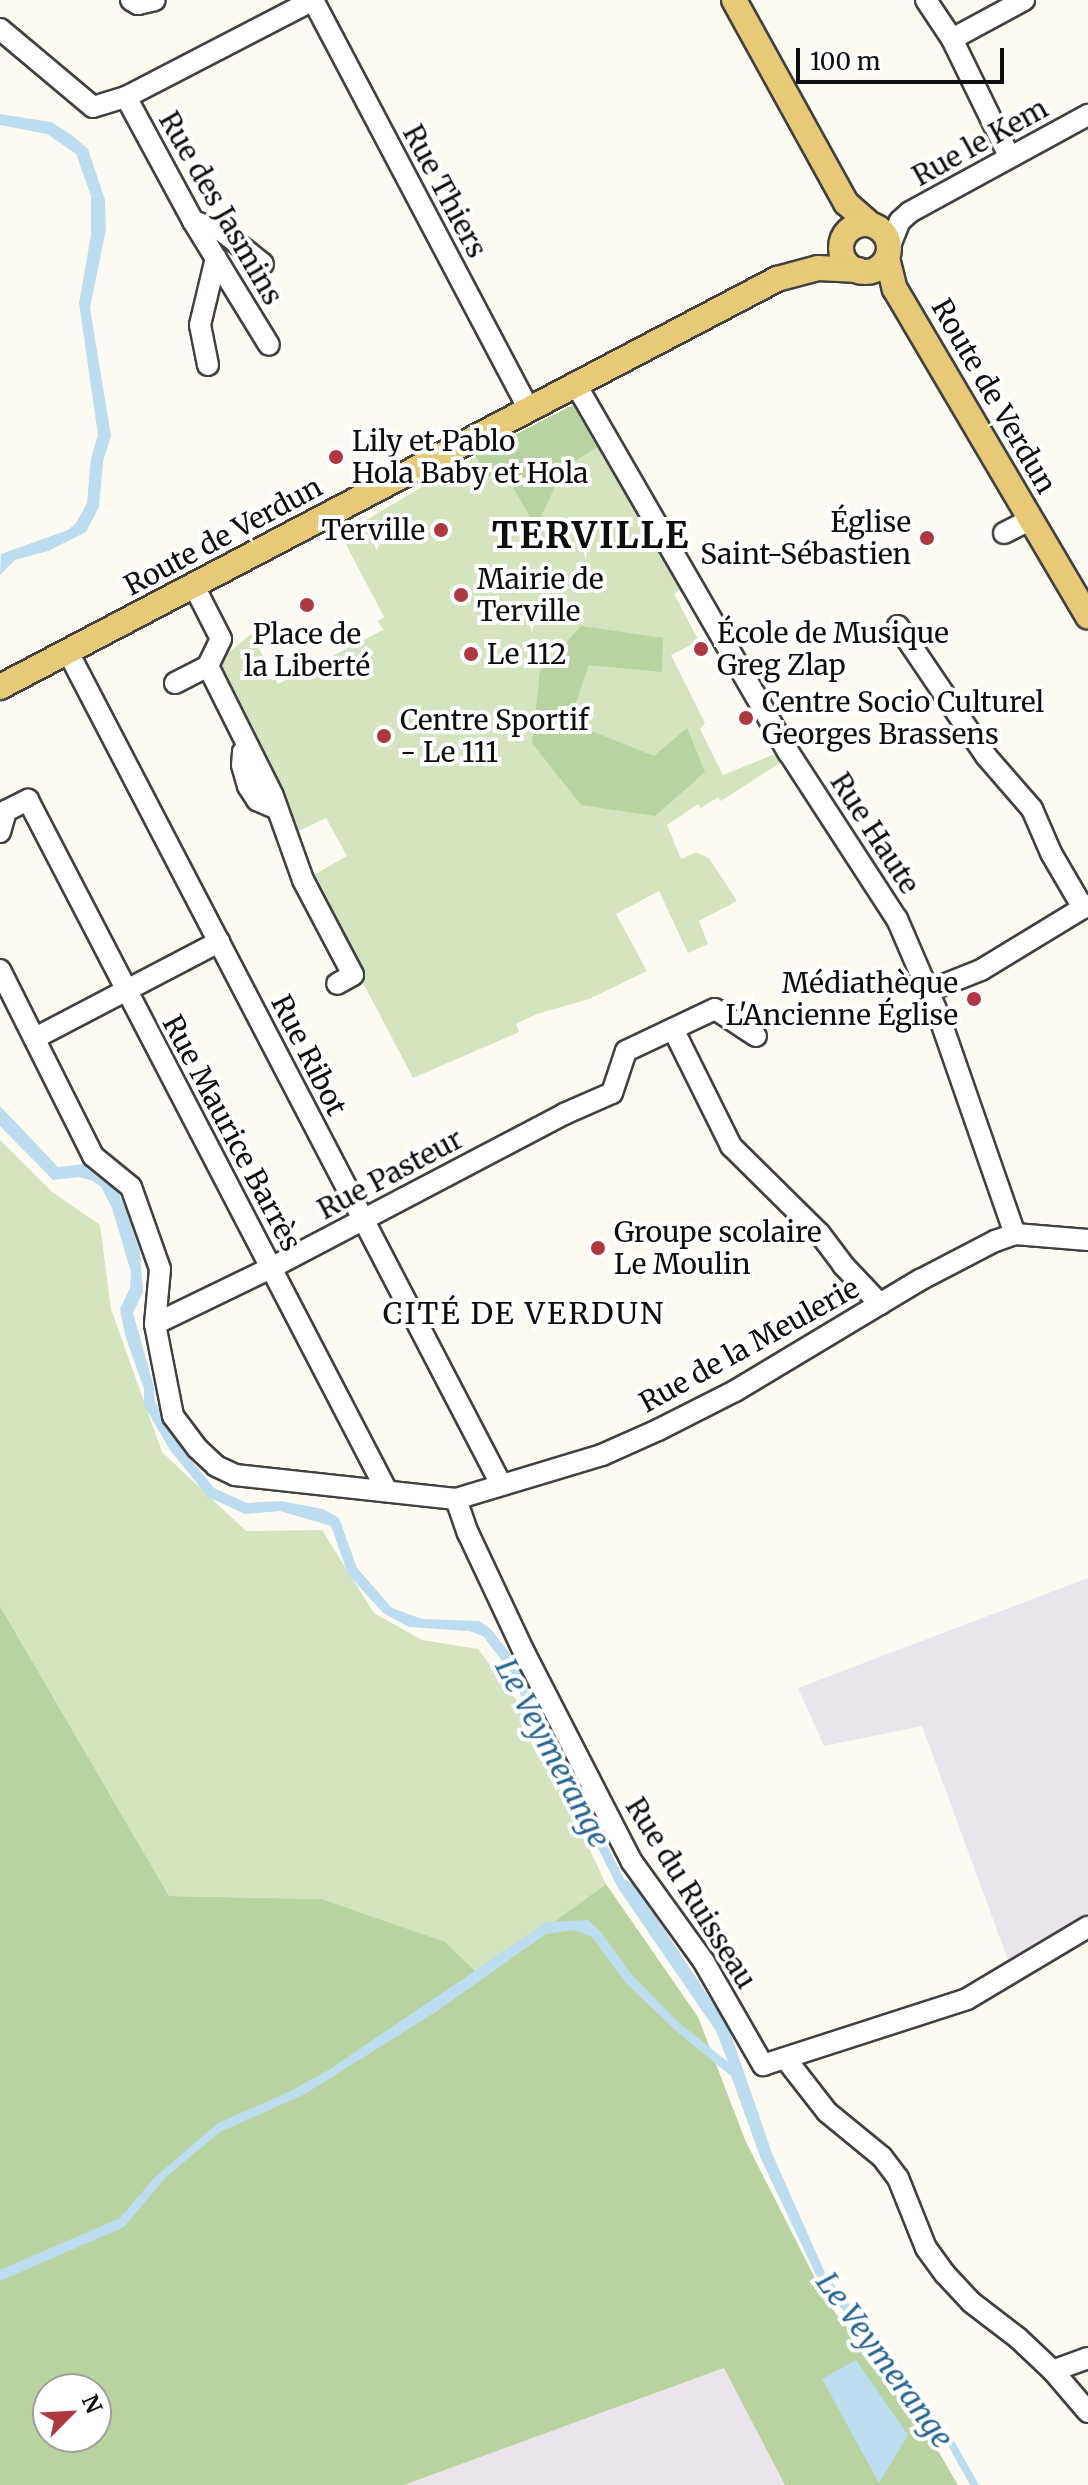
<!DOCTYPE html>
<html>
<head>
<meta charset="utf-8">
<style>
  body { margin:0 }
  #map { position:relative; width:1088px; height:2485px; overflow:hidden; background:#fdfbf1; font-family:Merriweather,serif }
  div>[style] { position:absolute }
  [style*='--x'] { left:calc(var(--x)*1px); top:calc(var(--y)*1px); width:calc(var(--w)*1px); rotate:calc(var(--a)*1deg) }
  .industrial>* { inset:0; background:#ebe4ec }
  .green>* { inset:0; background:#d3e4bf }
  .forest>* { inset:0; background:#b8d3a0 }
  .water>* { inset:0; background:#bcddef }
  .stream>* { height:4px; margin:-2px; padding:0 2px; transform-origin:2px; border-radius:2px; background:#bcddef }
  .roads { filter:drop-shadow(2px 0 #414141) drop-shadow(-2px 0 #414141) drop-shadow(0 2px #414141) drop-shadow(0 -2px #414141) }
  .minor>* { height:20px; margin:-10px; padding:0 10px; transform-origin:10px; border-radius:10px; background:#fff }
  .major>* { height:24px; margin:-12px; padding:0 12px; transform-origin:12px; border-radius:12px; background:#e7c977 }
  .major>.ring { margin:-12px; padding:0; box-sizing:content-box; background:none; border:24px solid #e7c977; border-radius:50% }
  .dots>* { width:22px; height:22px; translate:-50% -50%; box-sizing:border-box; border:4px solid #fff; border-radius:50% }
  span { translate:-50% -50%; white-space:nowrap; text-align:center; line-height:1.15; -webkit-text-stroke:8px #fff; paint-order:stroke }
  .street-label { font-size:28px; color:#0e0e0e }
  .poi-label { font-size:28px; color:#0e0e0e }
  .left { translate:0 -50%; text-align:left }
  .right { translate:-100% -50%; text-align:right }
  .neighbourhood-label { font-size:30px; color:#0e0e0e; letter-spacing:2px }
  .water-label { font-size:30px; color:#276591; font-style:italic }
  .district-label { font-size:36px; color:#0e0e0e; font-weight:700; letter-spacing:2px }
  .north { position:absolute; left:32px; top:2373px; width:80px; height:80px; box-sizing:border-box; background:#fff; border:2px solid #9f9f9f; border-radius:50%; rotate:66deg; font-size:22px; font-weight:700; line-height:32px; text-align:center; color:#0e0e0e }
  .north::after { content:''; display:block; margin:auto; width:28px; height:36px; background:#ad3840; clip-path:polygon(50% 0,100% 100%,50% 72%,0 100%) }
  .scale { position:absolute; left:796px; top:48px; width:208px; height:36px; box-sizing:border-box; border:4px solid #0e0e0e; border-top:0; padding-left:10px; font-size:24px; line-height:28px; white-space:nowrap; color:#0e0e0e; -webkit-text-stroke:6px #fff; paint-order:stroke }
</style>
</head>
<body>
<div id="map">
  <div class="industrial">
    <i style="clip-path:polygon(1088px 1578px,1088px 1917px,1011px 1968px,922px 1726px,824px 1746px,798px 1688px)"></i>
    <i style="clip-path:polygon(725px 2368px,785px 2485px,404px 2485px)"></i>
  </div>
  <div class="green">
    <i style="clip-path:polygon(573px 405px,682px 589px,674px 594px,699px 641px,671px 655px,705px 723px,700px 729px,723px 775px,775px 754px,780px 763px,721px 801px,718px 797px,701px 808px,698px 804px,667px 825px,681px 859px,696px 852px,709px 858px,737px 901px,699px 921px,708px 944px,688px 953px,659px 891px,616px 914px,647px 971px,589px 999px,537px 1014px,516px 1024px,519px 1032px,413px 1078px,308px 878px,347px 856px,326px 818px,299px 831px,221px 684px,222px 658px,251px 634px,278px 684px,383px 630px,378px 621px,384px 617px,341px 535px,442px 475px)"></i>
    <i style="clip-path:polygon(0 1140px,51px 1191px,100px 1225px,111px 1309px,162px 1452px,246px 1531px,322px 1530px,374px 1613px,422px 1640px,478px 1649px,524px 1710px,606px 1884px,480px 1977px,321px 1899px,169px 1896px,0 1606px)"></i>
  </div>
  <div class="forest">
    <i style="clip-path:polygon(573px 405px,597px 447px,564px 468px,536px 527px,508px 479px,486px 475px,475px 455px)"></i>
    <i style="clip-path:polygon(581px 626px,663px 638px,662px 672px,589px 665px,569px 722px,654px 756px,687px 728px,705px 772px,655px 816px,581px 805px,532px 743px,540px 671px)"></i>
    <i style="clip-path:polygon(evenodd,0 1606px,169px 1896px,321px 1899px,445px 1942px,480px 1976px,606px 1884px,698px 2017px,745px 2140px,826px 2300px,938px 2451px,958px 2485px,785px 2485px,724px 2368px,404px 2485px,0 2485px,0 1606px,48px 2389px,96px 2389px,96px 2437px,48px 2437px,48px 2389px)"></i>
  </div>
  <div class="water">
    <i style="clip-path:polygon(0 114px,51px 122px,69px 133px,88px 149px,105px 200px,106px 229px,90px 308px,111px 436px,103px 461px,99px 507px,86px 532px,48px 551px,15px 560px,0 575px,1px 554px,68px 530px,76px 523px,87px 503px,91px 458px,98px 435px,79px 303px,91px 235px,91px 196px,76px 154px,47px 134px,0 125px)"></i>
    <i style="clip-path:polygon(0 1106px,58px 1167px,83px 1164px,110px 1177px,124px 1204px,140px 1252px,143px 1292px,133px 1313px,154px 1387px,155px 1402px,178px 1444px,214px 1488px,247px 1503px,281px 1501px,323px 1509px,339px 1518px,357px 1568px,392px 1608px,422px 1619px,479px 1621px,490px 1628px,514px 1659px,624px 1879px,635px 1885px,728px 2026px,772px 2153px,825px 2273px,953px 2439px,979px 2485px,970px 2485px,949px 2447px,817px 2277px,761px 2159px,731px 2076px,676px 2031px,626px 1983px,592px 1937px,574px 1930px,546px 1934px,437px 2011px,305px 2094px,220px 2132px,165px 2178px,124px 2227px,0 2281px,0 2270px,120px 2218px,155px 2177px,218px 2123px,291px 2091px,330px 2069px,547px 1922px,588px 1920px,601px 1932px,632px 1975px,678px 2022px,728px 2062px,716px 2031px,618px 1888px,506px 1666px,483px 1636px,469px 1631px,409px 1627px,383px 1613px,348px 1574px,331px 1526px,280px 1511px,245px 1514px,208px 1497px,170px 1450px,144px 1405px,144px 1389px,125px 1335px,120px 1309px,130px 1288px,131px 1272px,112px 1208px,101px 1187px,93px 1181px,79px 1177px,53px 1180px,0 1126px)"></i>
    <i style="clip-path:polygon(856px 2360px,908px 2435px,879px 2483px,822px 2379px)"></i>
  </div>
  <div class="stream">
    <i style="--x:159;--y:1413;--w:46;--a:57.3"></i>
  </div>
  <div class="roads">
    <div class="minor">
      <i style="--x:131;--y:0;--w:8;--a:30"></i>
      <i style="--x:138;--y:4;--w:17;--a:-13"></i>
      <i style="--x:313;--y:0;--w:461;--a:62.2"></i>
      <i style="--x:926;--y:0;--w:47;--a:56.3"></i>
      <i style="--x:952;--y:39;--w:130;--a:64"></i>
      <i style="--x:0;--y:29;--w:121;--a:40"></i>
      <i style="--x:93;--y:107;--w:34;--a:-17"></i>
      <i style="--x:126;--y:97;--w:211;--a:-27.4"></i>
      <i style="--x:952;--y:39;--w:82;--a:-28.4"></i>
      <i style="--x:126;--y:97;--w:141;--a:61.6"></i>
      <i style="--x:193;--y:221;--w:145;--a:58.5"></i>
      <i style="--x:193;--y:221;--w:32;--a:20"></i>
      <i style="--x:223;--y:232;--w:51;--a:38.7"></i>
      <i style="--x:889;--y:248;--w:29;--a:-68"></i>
      <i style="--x:900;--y:221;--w:13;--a:-42"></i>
      <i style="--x:910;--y:212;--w:203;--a:-28.6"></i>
      <i style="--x:208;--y:365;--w:41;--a:-101.3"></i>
      <i style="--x:200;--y:325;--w:69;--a:-76.6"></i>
      <i style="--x:575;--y:383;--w:427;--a:60"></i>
      <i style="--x:789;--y:753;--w:198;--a:57"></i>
      <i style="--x:897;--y:919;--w:109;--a:66.7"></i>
      <i style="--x:940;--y:1019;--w:228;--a:70.8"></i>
      <i style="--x:1004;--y:533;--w:30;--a:-27"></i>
      <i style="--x:194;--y:586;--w:59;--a:63"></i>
      <i style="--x:221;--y:639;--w:30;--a:116"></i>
      <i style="--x:898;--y:626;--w:157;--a:55.9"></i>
      <i style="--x:986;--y:756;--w:70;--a:49"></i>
      <i style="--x:1032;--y:809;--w:48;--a:66.6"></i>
      <i style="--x:1051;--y:853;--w:64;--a:59.8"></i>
      <i style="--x:68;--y:652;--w:938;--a:62.51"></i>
      <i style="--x:175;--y:683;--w:37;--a:-27"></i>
      <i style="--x:208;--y:666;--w:145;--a:63.4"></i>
      <i style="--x:273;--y:796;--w:89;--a:70.3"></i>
      <i style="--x:303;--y:880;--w:107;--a:62.2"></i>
      <i style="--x:353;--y:975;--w:18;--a:151"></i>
      <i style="--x:248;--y:747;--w:7;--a:135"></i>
      <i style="--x:243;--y:752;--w:13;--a:94"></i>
      <i style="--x:242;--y:765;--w:22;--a:74"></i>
      <i style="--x:248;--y:786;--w:17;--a:57"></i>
      <i style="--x:257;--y:800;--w:22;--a:24"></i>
      <i style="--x:0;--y:832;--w:22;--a:-74"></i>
      <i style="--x:6;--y:811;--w:25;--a:-27"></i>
      <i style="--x:28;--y:800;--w:779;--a:62.55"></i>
      <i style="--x:0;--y:970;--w:208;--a:63.4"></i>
      <i style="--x:93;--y:1156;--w:49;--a:39.2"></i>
      <i style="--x:131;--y:1187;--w:87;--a:70.5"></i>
      <i style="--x:160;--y:1269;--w:55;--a:95.2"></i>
      <i style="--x:155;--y:1324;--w:94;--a:78.9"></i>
      <i style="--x:173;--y:1416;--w:40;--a:53"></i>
      <i style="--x:197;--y:1448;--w:26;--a:43"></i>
      <i style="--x:216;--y:1466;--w:21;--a:25"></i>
      <i style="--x:235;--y:1475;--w:222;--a:6.2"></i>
      <i style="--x:456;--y:1499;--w:152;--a:-16.8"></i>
      <i style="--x:602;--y:1455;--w:61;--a:-24.1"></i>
      <i style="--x:658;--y:1430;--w:86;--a:-26.9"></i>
      <i style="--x:735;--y:1391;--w:216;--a:-31"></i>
      <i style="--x:920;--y:1280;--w:85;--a:-27.5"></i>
      <i style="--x:995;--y:1241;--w:21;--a:-19"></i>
      <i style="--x:1015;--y:1234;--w:73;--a:4.7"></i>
      <i style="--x:928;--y:991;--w:57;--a:-21.6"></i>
      <i style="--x:981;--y:970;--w:125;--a:-31.3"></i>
      <i style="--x:673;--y:1029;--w:131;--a:63.6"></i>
      <i style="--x:731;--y:1146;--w:125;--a:44.7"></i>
      <i style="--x:820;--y:1234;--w:39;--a:53"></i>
      <i style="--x:843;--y:1265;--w:54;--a:46.5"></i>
      <i style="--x:35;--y:1038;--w:208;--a:-27.6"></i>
      <i style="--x:155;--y:1324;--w:129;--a:-25.8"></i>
      <i style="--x:271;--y:1268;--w:331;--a:-27.7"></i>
      <i style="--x:564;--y:1114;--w:52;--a:-23.6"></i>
      <i style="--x:612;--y:1093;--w:44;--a:-71.6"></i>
      <i style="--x:626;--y:1051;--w:98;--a:-25.3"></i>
      <i style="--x:715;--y:1009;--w:49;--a:33.4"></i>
      <i style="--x:456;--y:1499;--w:36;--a:71"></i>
      <i style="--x:468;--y:1533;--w:134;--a:64.8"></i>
      <i style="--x:525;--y:1654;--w:234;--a:62.8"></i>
      <i style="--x:632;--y:1862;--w:123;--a:54.2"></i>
      <i style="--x:704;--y:1962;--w:119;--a:60.2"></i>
      <i style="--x:763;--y:2065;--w:214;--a:-17.9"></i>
      <i style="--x:967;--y:1999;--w:141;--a:-30.8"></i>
      <i style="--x:785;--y:2058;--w:68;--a:52.1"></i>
      <i style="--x:827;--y:2112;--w:71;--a:39.3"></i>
      <i style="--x:882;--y:2157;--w:26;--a:53"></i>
      <i style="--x:898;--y:2178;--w:75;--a:68.2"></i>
      <i style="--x:926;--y:2248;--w:32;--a:54"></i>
      <i style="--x:945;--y:2274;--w:38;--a:47"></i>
      <i style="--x:971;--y:2302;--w:59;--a:37.5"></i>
      <i style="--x:1018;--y:2338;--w:48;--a:43.3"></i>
      <i style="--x:1088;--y:2358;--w:37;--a:160"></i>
      <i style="--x:1053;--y:2371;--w:54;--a:49.5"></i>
    </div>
    <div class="major">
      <i style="--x:734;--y:0;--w:232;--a:61.1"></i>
      <i style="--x:846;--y:203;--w:32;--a:41"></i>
      <i class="ring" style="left:841px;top:224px;width:24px;height:24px"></i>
      <i style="--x:887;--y:258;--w:32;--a:76"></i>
      <i style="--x:895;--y:289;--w:380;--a:59.5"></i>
      <i style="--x:0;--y:687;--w:878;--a:-27.7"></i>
      <i style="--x:777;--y:279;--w:42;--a:-15"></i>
      <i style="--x:818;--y:268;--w:40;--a:2.9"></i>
    </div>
  </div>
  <div class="dots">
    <i style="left:336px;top:457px;background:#ad3840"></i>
    <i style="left:441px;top:530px;background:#ad3840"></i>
    <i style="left:927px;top:538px;background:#ad3840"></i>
    <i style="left:461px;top:595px;background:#ad3840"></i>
    <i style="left:307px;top:605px;background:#ad3840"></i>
    <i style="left:701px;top:649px;background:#ad3840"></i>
    <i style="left:471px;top:654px;background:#ad3840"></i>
    <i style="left:746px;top:718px;background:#ad3840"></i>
    <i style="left:384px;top:736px;background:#ad3840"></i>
    <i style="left:974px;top:999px;background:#ad3840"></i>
    <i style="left:598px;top:1248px;background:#ad3840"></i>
  </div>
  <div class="street-label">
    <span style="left:980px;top:142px;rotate:-29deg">Rue le Kem</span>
    <span style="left:445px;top:191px;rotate:62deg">Rue Thiers</span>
    <span style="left:221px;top:208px;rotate:60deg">Rue des Jasmins</span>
    <span style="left:994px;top:396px;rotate:60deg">Route de Verdun</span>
    <span style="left:223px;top:536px;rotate:-28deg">Route de Verdun</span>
    <span style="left:875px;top:833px;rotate:57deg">Rue Haute</span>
    <span style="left:309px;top:1055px;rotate:63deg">Rue Ribot</span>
    <span style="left:232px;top:1133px;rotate:62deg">Rue Maurice Barrès</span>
    <span style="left:390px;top:1174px;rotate:-28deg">Rue Pasteur</span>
    <span style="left:749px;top:1345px;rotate:-29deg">Rue de la Meulerie</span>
    <span style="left:691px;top:1893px;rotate:58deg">Rue du Ruisseau</span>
  </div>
  <div class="poi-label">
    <span class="left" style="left:352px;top:457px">Lily et Pablo<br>Hola Baby et Hola</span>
    <span class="right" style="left:911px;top:538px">Église<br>Saint-Sébastien</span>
    <span class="right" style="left:425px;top:530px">Terville</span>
    <span class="left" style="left:477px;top:595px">Mairie de<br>Terville</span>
    <span class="left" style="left:717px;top:649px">École de Musique<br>Greg Zlap</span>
    <span style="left:307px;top:650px">Place de<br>la Liberté</span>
    <span class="left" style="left:487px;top:654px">Le 112</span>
    <span class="left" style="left:762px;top:718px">Centre Socio Culturel<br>Georges Brassens</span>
    <span class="left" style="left:400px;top:736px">Centre Sportif<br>- Le 111</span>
    <span class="right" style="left:958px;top:999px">Médiathèque<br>L'Ancienne Église</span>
    <span class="left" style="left:614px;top:1248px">Groupe scolaire<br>Le Moulin</span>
  </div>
  <div class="neighbourhood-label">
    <span style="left:524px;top:1313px">CITÉ DE VERDUN</span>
  </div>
  <div class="water-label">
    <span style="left:553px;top:1753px;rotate:62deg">Le Veymerange</span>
    <span style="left:885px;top:2360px;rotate:54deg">Le Veymerange</span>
  </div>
  <div class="district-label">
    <span style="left:591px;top:536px">TERVILLE</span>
  </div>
  <div class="north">N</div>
  <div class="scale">100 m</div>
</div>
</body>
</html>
